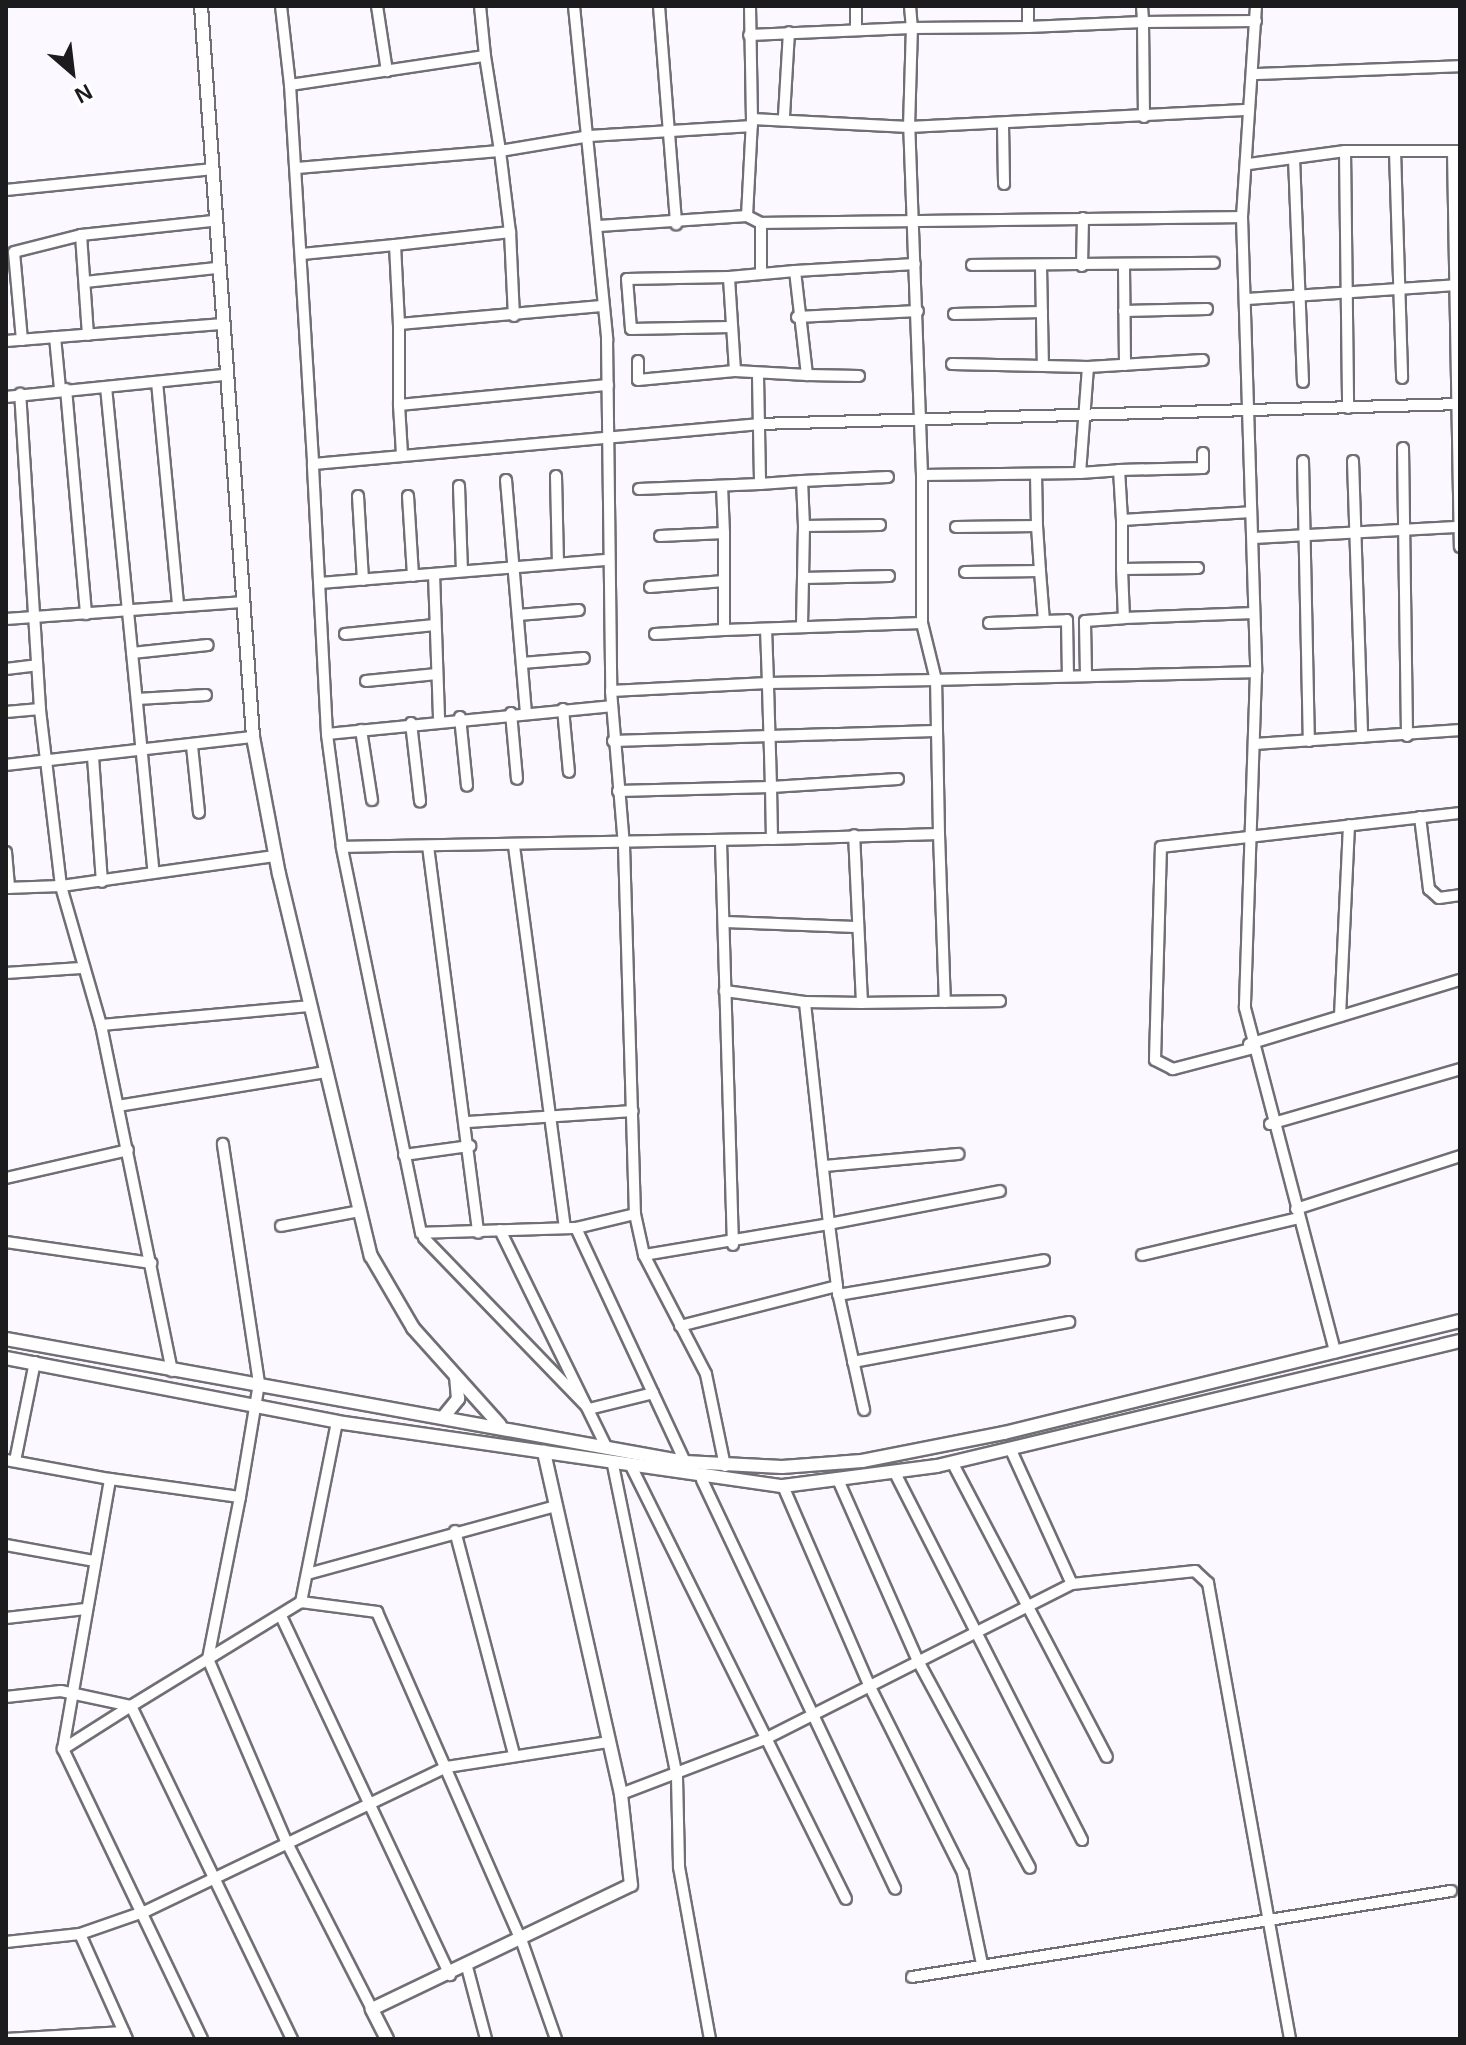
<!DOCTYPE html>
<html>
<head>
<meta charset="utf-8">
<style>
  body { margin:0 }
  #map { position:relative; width:1466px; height:2045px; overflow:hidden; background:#fbf9ff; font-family:Arial,sans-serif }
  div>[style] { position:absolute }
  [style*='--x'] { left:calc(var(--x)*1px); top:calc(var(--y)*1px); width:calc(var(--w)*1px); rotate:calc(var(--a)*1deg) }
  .roads { filter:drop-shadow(2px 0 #716e75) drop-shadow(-2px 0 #716e75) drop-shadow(0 2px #716e75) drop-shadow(0 -2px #716e75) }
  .minor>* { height:10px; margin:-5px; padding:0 5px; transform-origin:5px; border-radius:5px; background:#fff }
  .tertiary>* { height:12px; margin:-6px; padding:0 6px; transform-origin:6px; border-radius:6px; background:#fff }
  span { translate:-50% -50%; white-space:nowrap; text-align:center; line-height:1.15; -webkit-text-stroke:7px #fff; paint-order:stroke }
  .frame { position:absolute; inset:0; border:8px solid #1c1b1e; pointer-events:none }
  .north { position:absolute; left:32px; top:32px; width:80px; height:80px; -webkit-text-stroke:6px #fff; paint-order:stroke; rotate:152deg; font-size:22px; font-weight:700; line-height:32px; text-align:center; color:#1c1b1e }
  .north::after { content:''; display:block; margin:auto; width:28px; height:36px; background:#1c1b1e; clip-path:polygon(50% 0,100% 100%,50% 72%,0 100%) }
</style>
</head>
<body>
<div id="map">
  <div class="roads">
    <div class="minor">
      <i style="--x:281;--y:6;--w:80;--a:83.5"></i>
      <i style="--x:290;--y:85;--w:197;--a:-8.5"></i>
      <i style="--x:485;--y:56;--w:50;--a:-95.7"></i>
      <i style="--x:377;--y:6;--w:66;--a:81.3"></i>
      <i style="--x:574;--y:6;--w:335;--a:84.3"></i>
      <i style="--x:607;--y:339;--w:352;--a:89.3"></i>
      <i style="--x:611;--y:691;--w:157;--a:-2.9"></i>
      <i style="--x:768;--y:683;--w:54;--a:-92.1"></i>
      <i style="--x:659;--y:6;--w:219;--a:85.5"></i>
      <i style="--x:750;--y:6;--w:113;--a:89"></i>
      <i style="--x:910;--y:6;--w:22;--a:85"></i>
      <i style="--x:912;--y:28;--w:116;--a:-0.5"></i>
      <i style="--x:1028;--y:27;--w:21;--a:-90"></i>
      <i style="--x:1142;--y:6;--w:16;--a:86"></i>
      <i style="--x:1143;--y:22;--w:113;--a:-0.5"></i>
      <i style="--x:1256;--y:6;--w:211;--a:93.8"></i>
      <i style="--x:1242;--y:217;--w:455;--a:88.2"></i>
      <i style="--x:1256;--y:672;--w:336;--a:91.9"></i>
      <i style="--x:1245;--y:1008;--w:356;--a:75.3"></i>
      <i style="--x:1028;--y:27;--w:115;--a:-2.5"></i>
      <i style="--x:1143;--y:22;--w:95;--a:89.4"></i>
      <i style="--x:856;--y:28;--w:22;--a:-90"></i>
      <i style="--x:485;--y:56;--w:96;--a:81"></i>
      <i style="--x:500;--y:151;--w:91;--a:-9.5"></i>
      <i style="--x:590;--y:136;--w:162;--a:-3.5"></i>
      <i style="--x:1256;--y:74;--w:204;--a:-2.2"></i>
      <i style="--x:290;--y:85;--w:380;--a:86.5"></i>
      <i style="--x:784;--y:116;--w:84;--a:-86.6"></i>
      <i style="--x:1003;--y:125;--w:59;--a:89"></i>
      <i style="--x:1345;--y:151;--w:257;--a:89.3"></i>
      <i style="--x:1395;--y:151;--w:227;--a:88.2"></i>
      <i style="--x:1453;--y:151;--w:396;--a:89"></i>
      <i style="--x:1294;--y:158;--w:224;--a:87.7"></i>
      <i style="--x:1249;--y:164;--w:97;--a:-7.7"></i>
      <i style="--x:1345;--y:151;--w:115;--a:0"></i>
      <i style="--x:296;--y:168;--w:205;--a:-4.8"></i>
      <i style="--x:500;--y:151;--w:82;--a:83"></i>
      <i style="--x:6;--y:190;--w:206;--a:-5.8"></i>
      <i style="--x:747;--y:216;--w:97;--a:-87"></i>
      <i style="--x:752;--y:119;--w:157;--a:2.9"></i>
      <i style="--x:909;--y:127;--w:99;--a:-88.3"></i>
      <i style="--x:912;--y:28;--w:163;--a:177.5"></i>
      <i style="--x:599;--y:226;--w:148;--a:-3.9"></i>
      <i style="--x:747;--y:216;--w:16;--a:27"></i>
      <i style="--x:81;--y:235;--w:100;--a:86"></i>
      <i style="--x:395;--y:245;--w:116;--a:-6.4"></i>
      <i style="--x:510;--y:232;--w:84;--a:87.3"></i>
      <i style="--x:302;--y:254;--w:93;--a:-5.5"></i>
      <i style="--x:395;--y:245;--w:79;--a:87.1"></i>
      <i style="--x:399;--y:324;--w:204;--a:-5.1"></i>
      <i style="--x:972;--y:265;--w:242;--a:-0.5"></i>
      <i style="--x:1041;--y:266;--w:100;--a:88.9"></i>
      <i style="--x:1082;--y:266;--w:48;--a:-88.8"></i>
      <i style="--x:1124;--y:267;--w:98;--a:89.4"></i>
      <i style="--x:795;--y:271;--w:105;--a:83.4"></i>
      <i style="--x:807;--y:375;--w:72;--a:-176.8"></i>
      <i style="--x:735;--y:371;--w:94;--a:-93.7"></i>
      <i style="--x:729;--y:277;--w:66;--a:-5.2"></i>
      <i style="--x:795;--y:271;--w:120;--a:-3.3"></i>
      <i style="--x:761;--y:274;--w:51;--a:-90"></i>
      <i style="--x:761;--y:223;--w:481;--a:-0.7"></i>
      <i style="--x:729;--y:277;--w:102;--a:178.9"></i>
      <i style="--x:627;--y:279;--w:50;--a:85.4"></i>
      <i style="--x:631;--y:329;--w:100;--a:-1.1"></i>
      <i style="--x:85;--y:282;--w:132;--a:-6.1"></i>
      <i style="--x:1247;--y:299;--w:213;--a:-3.8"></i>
      <i style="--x:1124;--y:311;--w:83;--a:-1.4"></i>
      <i style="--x:954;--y:314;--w:88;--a:-1.3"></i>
      <i style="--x:797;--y:317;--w:121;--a:-2.8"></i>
      <i style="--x:55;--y:337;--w:52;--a:84.5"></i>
      <i style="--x:22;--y:340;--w:88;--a:-95.2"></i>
      <i style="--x:14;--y:252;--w:69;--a:-14.2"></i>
      <i style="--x:81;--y:235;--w:133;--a:-6.1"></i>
      <i style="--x:6;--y:341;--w:215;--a:-4.5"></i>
      <i style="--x:638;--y:361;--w:19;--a:90"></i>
      <i style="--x:638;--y:380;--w:97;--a:-5.3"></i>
      <i style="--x:952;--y:364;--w:136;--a:1.3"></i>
      <i style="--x:1088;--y:367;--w:115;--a:-3.5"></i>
      <i style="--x:1088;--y:367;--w:106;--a:94.3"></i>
      <i style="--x:1080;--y:473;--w:39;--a:-4"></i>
      <i style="--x:807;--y:375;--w:52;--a:1.1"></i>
      <i style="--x:758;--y:376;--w:108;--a:88.9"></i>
      <i style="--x:760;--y:484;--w:42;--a:-4.1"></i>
      <i style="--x:157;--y:382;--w:225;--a:84.6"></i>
      <i style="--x:106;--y:387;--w:488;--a:84.4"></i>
      <i style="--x:66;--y:389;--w:226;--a:84.9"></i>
      <i style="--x:6;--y:397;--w:218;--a:-5.8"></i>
      <i style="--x:399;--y:405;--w:81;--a:-90"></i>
      <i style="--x:1403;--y:448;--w:288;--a:89.2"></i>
      <i style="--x:402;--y:454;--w:49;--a:-93.5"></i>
      <i style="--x:399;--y:405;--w:210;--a:-5.5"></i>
      <i style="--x:1303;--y:461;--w:280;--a:88.8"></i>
      <i style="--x:1353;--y:461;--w:276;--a:88.1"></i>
      <i style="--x:1080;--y:473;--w:158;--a:179.3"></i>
      <i style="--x:922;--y:475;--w:348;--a:-92.1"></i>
      <i style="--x:909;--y:127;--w:336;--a:-2.9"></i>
      <i style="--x:556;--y:476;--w:86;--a:88.7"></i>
      <i style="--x:506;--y:480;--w:233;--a:85.1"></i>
      <i style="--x:459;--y:486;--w:85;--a:88"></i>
      <i style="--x:639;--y:489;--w:121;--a:-2.4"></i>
      <i style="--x:358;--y:496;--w:84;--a:86.6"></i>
      <i style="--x:408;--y:496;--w:80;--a:86.4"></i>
      <i style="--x:1122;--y:520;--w:50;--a:-93.4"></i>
      <i style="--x:1119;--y:470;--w:84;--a:-1.4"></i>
      <i style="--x:1203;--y:468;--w:15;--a:-90"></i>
      <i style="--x:804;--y:526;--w:45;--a:-92.5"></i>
      <i style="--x:802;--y:481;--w:86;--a:-2.7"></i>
      <i style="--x:956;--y:527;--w:81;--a:-0.7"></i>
      <i style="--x:1037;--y:526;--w:52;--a:-91.1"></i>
      <i style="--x:660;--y:536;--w:64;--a:-2.7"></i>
      <i style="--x:724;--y:533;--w:47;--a:-92.4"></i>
      <i style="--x:1254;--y:538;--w:206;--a:-3.1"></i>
      <i style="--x:1198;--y:568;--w:76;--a:179.2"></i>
      <i style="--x:1122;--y:569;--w:49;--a:87.7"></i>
      <i style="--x:1124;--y:618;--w:130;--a:-2.2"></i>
      <i style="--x:1122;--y:569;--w:49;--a:-90"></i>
      <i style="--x:1122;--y:520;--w:129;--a:-3.5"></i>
      <i style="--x:965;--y:572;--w:75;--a:-0.8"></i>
      <i style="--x:1040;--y:571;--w:45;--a:-93.8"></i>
      <i style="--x:434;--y:574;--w:144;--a:88"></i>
      <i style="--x:803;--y:578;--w:52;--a:-88.9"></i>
      <i style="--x:804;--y:526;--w:76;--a:-0.8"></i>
      <i style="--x:320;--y:583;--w:289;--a:-4.6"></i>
      <i style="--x:650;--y:587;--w:74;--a:-4.6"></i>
      <i style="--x:724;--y:581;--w:48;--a:-90"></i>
      <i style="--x:518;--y:615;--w:61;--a:-4.7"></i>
      <i style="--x:6;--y:619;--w:236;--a:-4.1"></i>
      <i style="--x:1044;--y:621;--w:23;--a:-2"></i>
      <i style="--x:1067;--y:620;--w:55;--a:89"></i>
      <i style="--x:989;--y:623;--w:55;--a:-2.1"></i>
      <i style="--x:1044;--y:621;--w:50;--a:-94.6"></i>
      <i style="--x:802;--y:625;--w:47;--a:-88.8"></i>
      <i style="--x:803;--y:578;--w:86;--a:-1.3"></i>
      <i style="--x:724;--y:630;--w:198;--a:-2"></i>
      <i style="--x:345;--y:634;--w:90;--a:-5.7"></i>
      <i style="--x:655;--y:634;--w:69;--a:-3.3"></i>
      <i style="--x:724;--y:630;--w:49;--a:-90"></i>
      <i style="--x:132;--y:653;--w:76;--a:-6"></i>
      <i style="--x:522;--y:663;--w:62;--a:-4.6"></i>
      <i style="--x:6;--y:669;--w:31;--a:-7"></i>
      <i style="--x:1086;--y:675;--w:54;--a:-91.1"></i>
      <i style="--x:1085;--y:621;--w:39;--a:-4"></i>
      <i style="--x:366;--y:681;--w:71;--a:-5.6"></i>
      <i style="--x:611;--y:691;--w:155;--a:85.2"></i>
      <i style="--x:624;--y:845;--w:369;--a:88.3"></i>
      <i style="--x:137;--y:699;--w:69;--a:-3.3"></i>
      <i style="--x:563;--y:709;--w:63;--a:84.6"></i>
      <i style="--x:6;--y:712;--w:34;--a:-5"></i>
      <i style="--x:511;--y:713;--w:66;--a:84.8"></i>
      <i style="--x:460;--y:717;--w:69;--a:84.2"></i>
      <i style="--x:411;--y:723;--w:79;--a:83.4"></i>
      <i style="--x:361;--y:730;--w:71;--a:81.1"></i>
      <i style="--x:327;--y:734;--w:285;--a:-5.6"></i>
      <i style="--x:613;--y:741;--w:322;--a:-1.8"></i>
      <i style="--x:1256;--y:744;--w:204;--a:-3.9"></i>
      <i style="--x:192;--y:746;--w:67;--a:84"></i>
      <i style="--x:93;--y:757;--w:125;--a:85.9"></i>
      <i style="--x:6;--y:765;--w:249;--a:-6.5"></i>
      <i style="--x:898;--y:779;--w:127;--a:176.4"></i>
      <i style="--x:771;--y:787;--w:52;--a:88.9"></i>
      <i style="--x:772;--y:839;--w:167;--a:-1.7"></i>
      <i style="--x:939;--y:834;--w:154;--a:-91.1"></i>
      <i style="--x:936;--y:680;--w:320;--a:-1.4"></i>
      <i style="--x:618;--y:791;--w:153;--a:-1.5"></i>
      <i style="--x:771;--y:787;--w:104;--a:-91.7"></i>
      <i style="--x:768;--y:683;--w:168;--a:-1"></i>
      <i style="--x:936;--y:680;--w:59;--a:-103.8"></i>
      <i style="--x:922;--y:623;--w:148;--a:-90"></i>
      <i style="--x:1420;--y:817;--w:73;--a:82.9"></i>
      <i style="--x:1429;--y:889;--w:13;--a:42"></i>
      <i style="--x:1439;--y:898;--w:21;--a:-8"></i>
      <i style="--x:939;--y:834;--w:168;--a:88"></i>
      <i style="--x:721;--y:842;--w:403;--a:88.3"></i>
      <i style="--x:428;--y:846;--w:390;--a:82.6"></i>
      <i style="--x:514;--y:846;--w:385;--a:82.4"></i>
      <i style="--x:342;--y:847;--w:430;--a:-1.1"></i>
      <i style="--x:6;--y:852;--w:36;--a:85"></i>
      <i style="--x:6;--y:888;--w:55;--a:-2.1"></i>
      <i style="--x:61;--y:886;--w:178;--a:-96.8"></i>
      <i style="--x:40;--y:709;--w:316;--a:-93.6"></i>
      <i style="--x:724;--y:922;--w:133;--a:2.2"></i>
      <i style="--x:6;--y:973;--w:75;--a:-3.8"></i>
      <i style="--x:805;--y:1002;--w:57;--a:1"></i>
      <i style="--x:862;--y:1003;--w:168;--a:-92.7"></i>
      <i style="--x:862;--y:1003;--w:138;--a:-0.8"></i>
      <i style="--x:1340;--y:1016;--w:191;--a:-87.3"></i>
      <i style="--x:101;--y:1025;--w:145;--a:-106.1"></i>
      <i style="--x:61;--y:886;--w:216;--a:-8"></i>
      <i style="--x:1249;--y:1044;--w:220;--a:-16.9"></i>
      <i style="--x:1250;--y:1049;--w:80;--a:165.4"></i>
      <i style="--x:1173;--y:1069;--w:20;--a:-153"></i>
      <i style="--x:1155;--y:1060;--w:213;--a:-88.4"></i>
      <i style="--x:1161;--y:847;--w:301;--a:-6.5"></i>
      <i style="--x:118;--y:1106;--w:210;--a:-9.3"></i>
      <i style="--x:468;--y:1122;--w:165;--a:-3.8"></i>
      <i style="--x:1270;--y:1124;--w:198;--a:-16.1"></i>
      <i style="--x:404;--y:1155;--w:67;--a:-7.8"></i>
      <i style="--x:824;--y:1166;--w:135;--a:-5.1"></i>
      <i style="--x:6;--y:1178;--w:125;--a:-12.9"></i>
      <i style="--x:1296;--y:1209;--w:172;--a:-17.9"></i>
      <i style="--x:281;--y:1226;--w:80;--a:-10.8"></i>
      <i style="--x:576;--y:1228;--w:258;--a:65"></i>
      <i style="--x:500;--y:1230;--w:241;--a:63.9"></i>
      <i style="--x:424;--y:1238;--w:238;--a:46"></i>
      <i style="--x:589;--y:1409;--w:66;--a:-14"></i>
      <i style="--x:6;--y:1242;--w:147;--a:8.2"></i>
      <i style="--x:644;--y:1255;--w:188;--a:-9.5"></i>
      <i style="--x:829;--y:1224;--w:223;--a:-96.2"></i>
      <i style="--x:805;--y:1002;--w:81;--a:-172.2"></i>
      <i style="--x:1142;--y:1255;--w:160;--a:-13.3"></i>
      <i style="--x:837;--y:1288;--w:125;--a:77.5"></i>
      <i style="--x:838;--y:1295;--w:209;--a:-9.6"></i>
      <i style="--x:680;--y:1326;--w:162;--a:-14.3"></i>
      <i style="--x:837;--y:1286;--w:63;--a:-97.4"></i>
      <i style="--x:829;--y:1224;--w:174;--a:-10.9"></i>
      <i style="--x:853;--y:1362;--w:220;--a:-10.5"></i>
      <i style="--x:172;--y:1371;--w:353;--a:-101.6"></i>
      <i style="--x:101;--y:1025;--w:209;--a:-5.2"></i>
      <i style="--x:1010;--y:1448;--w:149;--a:65.5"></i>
      <i style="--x:6;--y:1460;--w:106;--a:10.4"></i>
      <i style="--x:15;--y:1461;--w:101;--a:-78.6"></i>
      <i style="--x:952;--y:1462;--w:333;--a:62.3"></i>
      <i style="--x:613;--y:1465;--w:318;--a:78.4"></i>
      <i style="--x:677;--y:1777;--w:90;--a:88.7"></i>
      <i style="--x:679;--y:1867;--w:175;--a:79.8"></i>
      <i style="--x:725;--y:1466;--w:94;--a:-101.7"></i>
      <i style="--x:706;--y:1374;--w:134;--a:-117.5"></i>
      <i style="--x:644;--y:1255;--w:42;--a:-102.4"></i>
      <i style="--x:635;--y:1214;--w:61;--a:166.7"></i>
      <i style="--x:576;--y:1228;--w:155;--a:178.2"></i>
      <i style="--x:421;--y:1233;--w:394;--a:-101.6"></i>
      <i style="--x:342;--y:847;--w:114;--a:-97.6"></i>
      <i style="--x:327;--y:734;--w:270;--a:-93"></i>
      <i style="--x:313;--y:464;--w:447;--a:-5.1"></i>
      <i style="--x:758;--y:424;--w:702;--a:-1.63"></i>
      <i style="--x:632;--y:1468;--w:481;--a:63.6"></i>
      <i style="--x:895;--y:1473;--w:412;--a:63"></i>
      <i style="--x:702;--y:1480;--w:452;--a:64.7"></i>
      <i style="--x:839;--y:1482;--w:196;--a:66.2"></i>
      <i style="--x:918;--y:1661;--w:235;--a:61.6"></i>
      <i style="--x:783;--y:1486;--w:219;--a:66.6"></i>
      <i style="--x:870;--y:1687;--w:208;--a:63.4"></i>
      <i style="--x:963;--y:1873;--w:93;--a:78.2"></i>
      <i style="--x:240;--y:1497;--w:165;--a:101.2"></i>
      <i style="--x:208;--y:1659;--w:198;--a:66.8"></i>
      <i style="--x:286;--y:1841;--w:189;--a:62.9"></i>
      <i style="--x:455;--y:1531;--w:231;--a:75.2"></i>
      <i style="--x:6;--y:1545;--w:89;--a:10.3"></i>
      <i style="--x:311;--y:1573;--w:250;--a:-15.3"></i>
      <i style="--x:301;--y:1602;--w:77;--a:7.5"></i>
      <i style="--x:377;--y:1612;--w:360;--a:66.3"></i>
      <i style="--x:522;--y:1942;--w:103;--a:70.7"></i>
      <i style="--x:281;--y:1616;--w:397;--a:64.8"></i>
      <i style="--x:6;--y:1618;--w:80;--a:-6.5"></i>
      <i style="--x:6;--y:1697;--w:55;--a:-6.2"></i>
      <i style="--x:61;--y:1691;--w:72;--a:12.1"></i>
      <i style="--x:131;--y:1706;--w:199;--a:-31.5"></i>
      <i style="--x:301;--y:1602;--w:184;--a:-78.7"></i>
      <i style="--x:63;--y:1749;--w:80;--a:-32.3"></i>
      <i style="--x:131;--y:1706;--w:370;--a:64.2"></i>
      <i style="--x:621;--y:1794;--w:154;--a:-20.9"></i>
      <i style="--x:765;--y:1739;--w:344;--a:-26.8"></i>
      <i style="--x:1072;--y:1584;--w:124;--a:-6"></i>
      <i style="--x:1195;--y:1571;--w:18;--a:43"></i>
      <i style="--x:1208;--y:1583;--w:463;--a:79.8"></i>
      <i style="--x:80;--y:1934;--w:115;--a:65.9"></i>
      <i style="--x:6;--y:1942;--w:74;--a:-6.2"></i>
      <i style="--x:80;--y:1934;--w:70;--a:-19.2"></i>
      <i style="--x:146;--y:1911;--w:334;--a:-25.6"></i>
      <i style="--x:447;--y:1767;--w:164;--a:-8.8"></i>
      <i style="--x:467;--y:1967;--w:74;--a:75.2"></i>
      <i style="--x:912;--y:1977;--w:546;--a:-9.07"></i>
      <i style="--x:6;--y:2039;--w:118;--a:-3.4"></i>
      <i style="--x:202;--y:2039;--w:322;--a:-115.6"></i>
      <i style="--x:63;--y:1749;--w:274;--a:-80.1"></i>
      <i style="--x:110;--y:1479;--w:131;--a:7.9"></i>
      <i style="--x:240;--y:1497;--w:116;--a:-80.5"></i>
      <i style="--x:259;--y:1383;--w:242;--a:-98.6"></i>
    </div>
    <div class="tertiary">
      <i style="--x:201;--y:6;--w:733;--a:85.93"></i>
      <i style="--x:253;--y:737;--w:139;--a:79.3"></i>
      <i style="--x:279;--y:874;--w:393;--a:76.5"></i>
      <i style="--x:371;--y:1256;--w:83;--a:59.7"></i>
      <i style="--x:413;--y:1328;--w:130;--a:48.1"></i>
      <i style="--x:6;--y:1339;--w:690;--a:10.27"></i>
      <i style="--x:685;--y:1462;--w:97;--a:3"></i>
      <i style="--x:782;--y:1467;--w:80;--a:-4.3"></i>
      <i style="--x:862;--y:1461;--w:145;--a:-11.2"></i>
      <i style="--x:1004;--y:1433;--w:470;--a:-13.8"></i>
      <i style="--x:6;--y:1358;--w:337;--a:10.9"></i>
      <i style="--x:337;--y:1422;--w:451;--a:8.2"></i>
      <i style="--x:783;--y:1486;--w:155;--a:-7.4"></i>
      <i style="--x:937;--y:1466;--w:538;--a:-13.44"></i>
      <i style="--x:445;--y:1415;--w:21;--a:-51"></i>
      <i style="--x:458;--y:1399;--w:22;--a:-95"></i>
      <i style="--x:387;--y:2039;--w:34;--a:-117"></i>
      <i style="--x:372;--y:2009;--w:287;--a:-25.6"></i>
      <i style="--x:631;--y:1885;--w:92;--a:-96.3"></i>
      <i style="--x:621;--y:1794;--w:351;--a:-102.7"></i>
    </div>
  </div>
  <div class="frame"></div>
  <div class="north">N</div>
</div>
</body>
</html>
